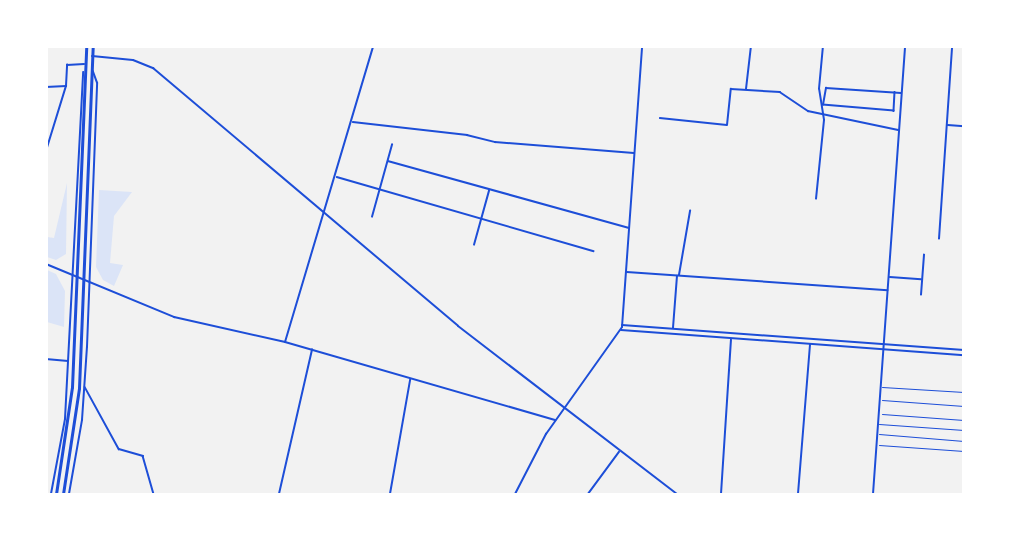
<!DOCTYPE html>
<html>
<head>
<meta charset="utf-8">
<style>
  body { margin:0 }
  #map { position:relative; width:1010px; height:541px; overflow:hidden; background:#f2f2f2; font-family:"Public Sans",sans-serif }
  div>[style] { position:absolute }
  [style*='--x'] { left:calc(var(--x)*1px); top:calc(var(--y)*1px); width:calc(var(--w)*1px); rotate:calc(var(--a)*1deg) }
  .green>* { inset:0; background:#dbe4f7 }
  .service>* { height:1px; margin:-0.5px; padding:0 0.5px; transform-origin:0.5px; border-radius:0.5px; background:#1d4ed8 }
  .minor>* { height:1.5px; margin:-0.75px; padding:0 0.75px; transform-origin:0.75px; border-radius:0.75px; background:#1d4ed8 }
  .tertiary>* { height:2px; margin:-1px; padding:0 1px; transform-origin:1px; border-radius:1px; background:#1d4ed8 }
  .primary>* { height:3px; margin:-1.5px; padding:0 1.5px; transform-origin:1.5px; border-radius:1.5px; background:#1d4ed8 }
  span { translate:-50% -50%; white-space:nowrap; text-align:center; line-height:1.15; -webkit-text-stroke:6px #fff; paint-order:stroke }
  .frame { position:absolute; inset:0; border:48px solid #fff; pointer-events:none }
</style>
</head>
<body>
<div id="map">
  <div class="green">
    <i style="clip-path:polygon(67px 183px,66px 254px,56px 260px,47px 257px,47px 237px,54px 238px)"></i>
    <i style="clip-path:polygon(99px 190px,132px 192px,114px 216px,110px 263px,123px 265px,114px 286px,103px 280px,96px 267px)"></i>
    <i style="clip-path:polygon(47px 270px,56px 274px,65px 291px,64px 327px,47px 322px)"></i>
  </div>
  <div class="service">
    <i style="--x:882;--y:387;--w:82;--a:3.5"></i>
    <i style="--x:882;--y:400;--w:82;--a:4.2"></i>
    <i style="--x:882;--y:414;--w:82;--a:4.2"></i>
    <i style="--x:879;--y:424;--w:85;--a:4"></i>
    <i style="--x:879;--y:434;--w:85;--a:4.7"></i>
    <i style="--x:879;--y:445;--w:85;--a:4"></i>
  </div>
  <div class="minor">
    <i style="--x:46;--y:87;--w:20;--a:-3"></i>
    <i style="--x:746;--y:89;--w:43;--a:-83.4"></i>
    <i style="--x:895;--y:92;--w:19;--a:93"></i>
    <i style="--x:894;--y:111;--w:71;--a:-175.2"></i>
    <i style="--x:823;--y:105;--w:17;--a:-80"></i>
    <i style="--x:826;--y:88;--w:75;--a:3.8"></i>
    <i style="--x:660;--y:118;--w:67;--a:6"></i>
    <i style="--x:727;--y:125;--w:36;--a:-84"></i>
    <i style="--x:731;--y:89;--w:49;--a:3.5"></i>
    <i style="--x:780;--y:92;--w:34;--a:34"></i>
    <i style="--x:808;--y:111;--w:92;--a:11.9"></i>
    <i style="--x:353;--y:122;--w:115;--a:6.5"></i>
    <i style="--x:467;--y:135;--w:29;--a:14"></i>
    <i style="--x:495;--y:142;--w:139;--a:4.5"></i>
    <i style="--x:948;--y:125;--w:16;--a:4"></i>
    <i style="--x:46;--y:151;--w:68;--a:-72.9"></i>
    <i style="--x:66;--y:86;--w:21;--a:-87"></i>
    <i style="--x:67;--y:65;--w:17;--a:-3"></i>
    <i style="--x:388;--y:161;--w:250;--a:15.5"></i>
    <i style="--x:337;--y:177;--w:267;--a:16.1"></i>
    <i style="--x:816;--y:199;--w:79;--a:-84.2"></i>
    <i style="--x:824;--y:120;--w:31;--a:-99"></i>
    <i style="--x:819;--y:89;--w:43;--a:-84.7"></i>
    <i style="--x:372;--y:217;--w:75;--a:-74.5"></i>
    <i style="--x:939;--y:239;--w:193;--a:-86.1"></i>
    <i style="--x:474;--y:245;--w:56;--a:-74.5"></i>
    <i style="--x:627;--y:272;--w:261;--a:4"></i>
    <i style="--x:679;--y:275;--w:65;--a:-80.2"></i>
    <i style="--x:890;--y:277;--w:31;--a:4"></i>
    <i style="--x:921;--y:295;--w:40;--a:-85.7"></i>
    <i style="--x:673;--y:328;--w:52;--a:-85.6"></i>
    <i style="--x:46;--y:359;--w:22;--a:5"></i>
    <i style="--x:85;--y:387;--w:71;--a:61.3"></i>
    <i style="--x:119;--y:449;--w:25;--a:16"></i>
    <i style="--x:143;--y:456;--w:40;--a:74"></i>
    <i style="--x:51;--y:494;--w:76;--a:-79.4"></i>
    <i style="--x:65;--y:419;--w:347;--a:-87"></i>
    <i style="--x:69;--y:494;--w:75;--a:-80"></i>
    <i style="--x:82;--y:420;--w:73;--a:-86.1"></i>
    <i style="--x:87;--y:347;--w:264;--a:-87.8"></i>
    <i style="--x:97;--y:83;--w:12;--a:-110"></i>
    <i style="--x:279;--y:494;--w:148;--a:-77.1"></i>
    <i style="--x:390;--y:494;--w:116;--a:-80"></i>
    <i style="--x:588;--y:494;--w:52;--a:-53.6"></i>
    <i style="--x:721;--y:494;--w:154;--a:-86.3"></i>
    <i style="--x:798;--y:494;--w:150;--a:-85.4"></i>
  </div>
  <div class="tertiary">
    <i style="--x:92;--y:56;--w:41;--a:5.6"></i>
    <i style="--x:133;--y:60;--w:22;--a:22"></i>
    <i style="--x:153;--y:68;--w:399;--a:40.2"></i>
    <i style="--x:458;--y:326;--w:276;--a:37.5"></i>
    <i style="--x:46;--y:264;--w:139;--a:22.5"></i>
    <i style="--x:174;--y:317;--w:114;--a:12.7"></i>
    <i style="--x:285;--y:342;--w:281;--a:16.1"></i>
    <i style="--x:622;--y:325;--w:343;--a:4.2"></i>
    <i style="--x:621;--y:330;--w:344;--a:4.2"></i>
    <i style="--x:285;--y:342;--w:309;--a:-73.4"></i>
    <i style="--x:515;--y:494;--w:68;--a:-62.7"></i>
    <i style="--x:546;--y:434;--w:131;--a:-54.6"></i>
    <i style="--x:622;--y:327;--w:282;--a:-85.9"></i>
    <i style="--x:873;--y:494;--w:449;--a:-85.9"></i>
  </div>
  <div class="primary">
    <i style="--x:56;--y:494;--w:108;--a:-81.5"></i>
    <i style="--x:72;--y:387;--w:341;--a:-87.6"></i>
    <i style="--x:63;--y:494;--w:107;--a:-81.4"></i>
    <i style="--x:79;--y:388;--w:342;--a:-87.7"></i>
  </div>
  <div class="frame"></div>
</div>
</body>
</html>
